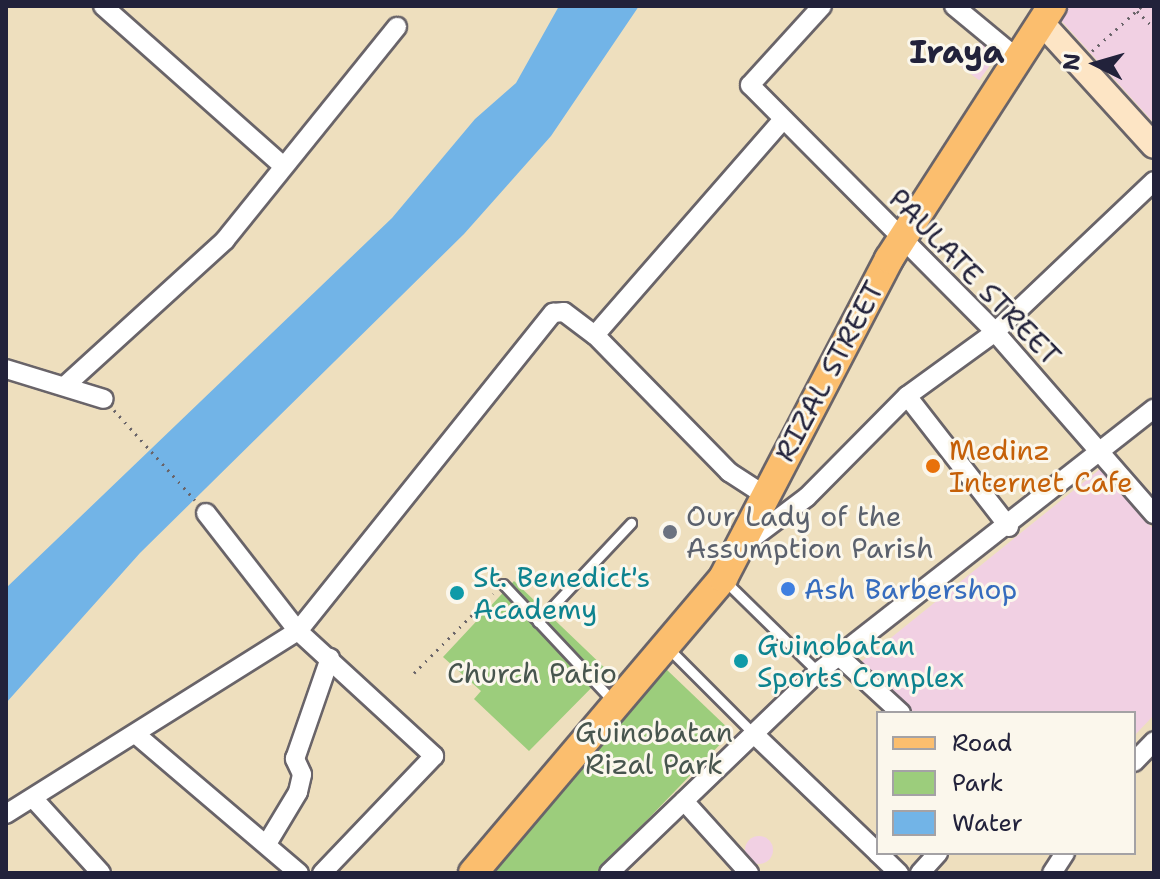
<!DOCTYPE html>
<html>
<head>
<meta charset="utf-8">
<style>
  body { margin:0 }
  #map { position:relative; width:1160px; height:879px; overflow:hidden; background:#eedfbe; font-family:"Shantell Sans",sans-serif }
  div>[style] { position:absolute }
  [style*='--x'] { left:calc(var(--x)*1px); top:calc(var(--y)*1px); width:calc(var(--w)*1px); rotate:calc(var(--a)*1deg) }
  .built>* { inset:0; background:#f1d0e3; transform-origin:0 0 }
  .round { border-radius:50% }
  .green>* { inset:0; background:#9ccd7c }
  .water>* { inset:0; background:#72b4e7 }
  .path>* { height:3px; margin-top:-1.5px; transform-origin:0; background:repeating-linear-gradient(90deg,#696469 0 2px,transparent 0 8px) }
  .roads { filter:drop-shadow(2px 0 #696469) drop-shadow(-2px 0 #696469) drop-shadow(0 2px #696469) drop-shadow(0 -2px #696469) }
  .service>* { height:9px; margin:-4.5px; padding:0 4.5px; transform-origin:4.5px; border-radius:4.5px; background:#fff }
  .minor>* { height:18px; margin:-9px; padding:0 9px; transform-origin:9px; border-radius:9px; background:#fff }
  .secondary>* { height:24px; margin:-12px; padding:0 12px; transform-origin:12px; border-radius:12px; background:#fde5c5 }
  .primary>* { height:28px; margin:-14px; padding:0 14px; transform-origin:14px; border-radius:14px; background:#fbbe6e }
  .dots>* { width:22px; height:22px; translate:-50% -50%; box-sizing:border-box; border:4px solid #fbf7ec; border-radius:50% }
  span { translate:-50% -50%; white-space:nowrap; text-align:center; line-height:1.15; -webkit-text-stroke:6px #fbf7ec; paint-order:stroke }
  .street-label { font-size:28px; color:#22223b }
  .food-label { font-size:28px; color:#c56008 }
  .left { translate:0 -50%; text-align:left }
  .worship-label { font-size:28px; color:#5b616d }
  .culture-label { font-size:28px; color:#0d838f }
  .shop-label { font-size:28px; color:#366cbe }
  .park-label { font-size:28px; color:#47554e }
  .quarter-label { font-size:32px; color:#22223b; font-weight:700 }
  .frame { position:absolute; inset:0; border:8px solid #22223b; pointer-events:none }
  .legend { position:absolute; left:876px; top:711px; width:260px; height:144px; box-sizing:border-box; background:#fbf7ec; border:2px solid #a4a2a5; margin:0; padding:10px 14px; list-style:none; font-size:24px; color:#22223b }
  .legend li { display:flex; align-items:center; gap:16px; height:40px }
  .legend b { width:40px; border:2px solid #a4a2a5 }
  .north { position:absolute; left:1056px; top:24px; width:80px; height:80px; -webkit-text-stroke:6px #fbf7ec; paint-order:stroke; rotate:275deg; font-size:22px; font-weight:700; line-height:32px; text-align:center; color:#22223b }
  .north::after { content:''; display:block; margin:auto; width:28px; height:36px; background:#22223b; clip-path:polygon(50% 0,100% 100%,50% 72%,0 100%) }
</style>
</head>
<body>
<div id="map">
  <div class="built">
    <i style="clip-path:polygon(1061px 6px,1154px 6px,1154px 123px,1056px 15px)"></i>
    <i style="left:982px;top:39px;width:22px;height:35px;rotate:36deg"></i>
    <i style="clip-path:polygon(1100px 469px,1154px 530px,1154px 715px,1134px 736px,1134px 713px,915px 713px,856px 666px)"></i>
    <i class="round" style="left:745px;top:836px;width:28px;height:28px"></i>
  </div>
  <div class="green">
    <i style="clip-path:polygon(514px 581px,608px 671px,529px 751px,474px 699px,481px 691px,443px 657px)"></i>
    <i style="clip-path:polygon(666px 669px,732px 732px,596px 873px,486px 873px)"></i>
  </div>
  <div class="water">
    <i style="clip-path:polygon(559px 6px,639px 6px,551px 136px,464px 234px,140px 553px,6px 703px,6px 588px,392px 218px,475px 119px,516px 83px)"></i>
  </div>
  <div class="path">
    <i style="--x:1137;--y:11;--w:24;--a:45"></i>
    <i style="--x:1092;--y:51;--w:67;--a:-42"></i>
    <i style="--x:114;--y:410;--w:121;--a:48"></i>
    <i style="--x:414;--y:673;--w:112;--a:-45"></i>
  </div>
  <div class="roads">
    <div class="service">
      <i style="--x:726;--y:582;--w:129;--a:44.4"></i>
      <i style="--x:503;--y:584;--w:161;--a:46.8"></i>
      <i style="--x:538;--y:622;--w:136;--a:-46.8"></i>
      <i style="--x:669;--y:649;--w:120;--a:45"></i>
    </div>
    <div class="minor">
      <i style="--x:103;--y:6;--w:241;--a:41.6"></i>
      <i style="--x:822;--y:6;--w:107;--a:132.3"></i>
      <i style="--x:750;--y:85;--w:348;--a:45.2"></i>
      <i style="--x:995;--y:332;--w:242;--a:48.9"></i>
      <i style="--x:954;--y:6;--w:83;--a:39.6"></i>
      <i style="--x:595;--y:335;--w:283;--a:-48.9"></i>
      <i style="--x:6;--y:369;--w:102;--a:17"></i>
      <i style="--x:67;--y:384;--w:214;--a:-42.3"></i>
      <i style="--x:225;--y:240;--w:274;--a:-51.1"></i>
      <i style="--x:907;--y:396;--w:166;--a:52.1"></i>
      <i style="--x:206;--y:513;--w:150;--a:52.1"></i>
      <i style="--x:298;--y:631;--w:185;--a:42.6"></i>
      <i style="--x:434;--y:756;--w:162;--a:133.7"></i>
      <i style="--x:742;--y:546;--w:81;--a:-37"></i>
      <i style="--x:807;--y:497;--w:142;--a:-45.3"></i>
      <i style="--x:907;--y:396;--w:109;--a:-36"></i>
      <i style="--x:995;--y:332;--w:219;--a:-43.5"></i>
      <i style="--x:840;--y:657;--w:83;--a:42.6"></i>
      <i style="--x:754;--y:734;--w:172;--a:43.8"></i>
      <i style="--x:139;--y:737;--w:210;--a:40.4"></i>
      <i style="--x:1134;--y:762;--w:29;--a:-46"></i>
      <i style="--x:33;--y:798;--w:101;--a:47.8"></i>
      <i style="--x:684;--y:801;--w:97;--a:47.9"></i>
      <i style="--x:6;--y:814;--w:345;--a:-32.1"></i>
      <i style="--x:298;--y:631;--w:408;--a:-51.3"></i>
      <i style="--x:553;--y:313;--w:11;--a:-5"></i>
      <i style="--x:564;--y:312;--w:39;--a:37"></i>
      <i style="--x:595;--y:335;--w:192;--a:45.6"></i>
      <i style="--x:729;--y:472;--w:40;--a:32.9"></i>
      <i style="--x:268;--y:842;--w:58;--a:-59"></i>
      <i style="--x:298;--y:792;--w:18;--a:-77"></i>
      <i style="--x:302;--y:774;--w:17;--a:-115"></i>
      <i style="--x:295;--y:759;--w:107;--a:-70.9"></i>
      <i style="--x:878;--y:853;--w:29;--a:44"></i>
      <i style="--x:609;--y:873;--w:290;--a:-43.9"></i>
      <i style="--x:818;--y:672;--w:427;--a:-38.1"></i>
      <i style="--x:920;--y:873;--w:27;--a:-48"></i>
      <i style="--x:1052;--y:873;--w:24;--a:-57"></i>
    </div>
    <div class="secondary">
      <i style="--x:1042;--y:23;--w:166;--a:47.7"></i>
    </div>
    <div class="primary">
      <i style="--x:473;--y:873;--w:387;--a:-49.7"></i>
      <i style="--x:723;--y:578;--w:360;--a:-62.5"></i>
      <i style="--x:889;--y:259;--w:301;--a:-57.2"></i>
    </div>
  </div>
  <div class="dots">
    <i style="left:933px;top:466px;background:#e8710a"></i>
    <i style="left:670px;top:532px;background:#6b7280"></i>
    <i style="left:788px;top:589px;background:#3f7fe0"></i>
    <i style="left:457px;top:593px;background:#0f9aa8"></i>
    <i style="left:741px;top:661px;background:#0f9aa8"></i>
  </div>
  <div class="street-label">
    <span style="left:975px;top:277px;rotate:46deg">PAULATE STREET</span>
    <span style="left:829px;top:371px;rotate:-62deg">RIZAL STREET</span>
  </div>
  <div class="food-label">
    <span class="left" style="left:949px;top:466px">Medinz<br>Internet Cafe</span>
  </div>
  <div class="worship-label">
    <span class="left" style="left:686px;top:532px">Our Lady of the<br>Assumption Parish</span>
  </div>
  <div class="culture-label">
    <span class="left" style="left:473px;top:593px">St. Benedict's<br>Academy</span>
    <span class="left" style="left:757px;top:661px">Guinobatan<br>Sports Complex</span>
  </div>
  <div class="shop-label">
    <span class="left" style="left:804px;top:589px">Ash Barbershop</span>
  </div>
  <div class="park-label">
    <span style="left:532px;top:673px">Church Patio</span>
    <span style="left:654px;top:748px">Guinobatan<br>Rizal Park</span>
  </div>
  <div class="quarter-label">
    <span style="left:957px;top:52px">Iraya</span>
  </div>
  <div class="frame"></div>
  <ul class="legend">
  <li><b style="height:10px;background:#fbbe6e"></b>Road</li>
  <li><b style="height:22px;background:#9ccd7c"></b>Park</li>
  <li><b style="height:22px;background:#72b4e7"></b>Water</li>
  </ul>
  <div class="north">N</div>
</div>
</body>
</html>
